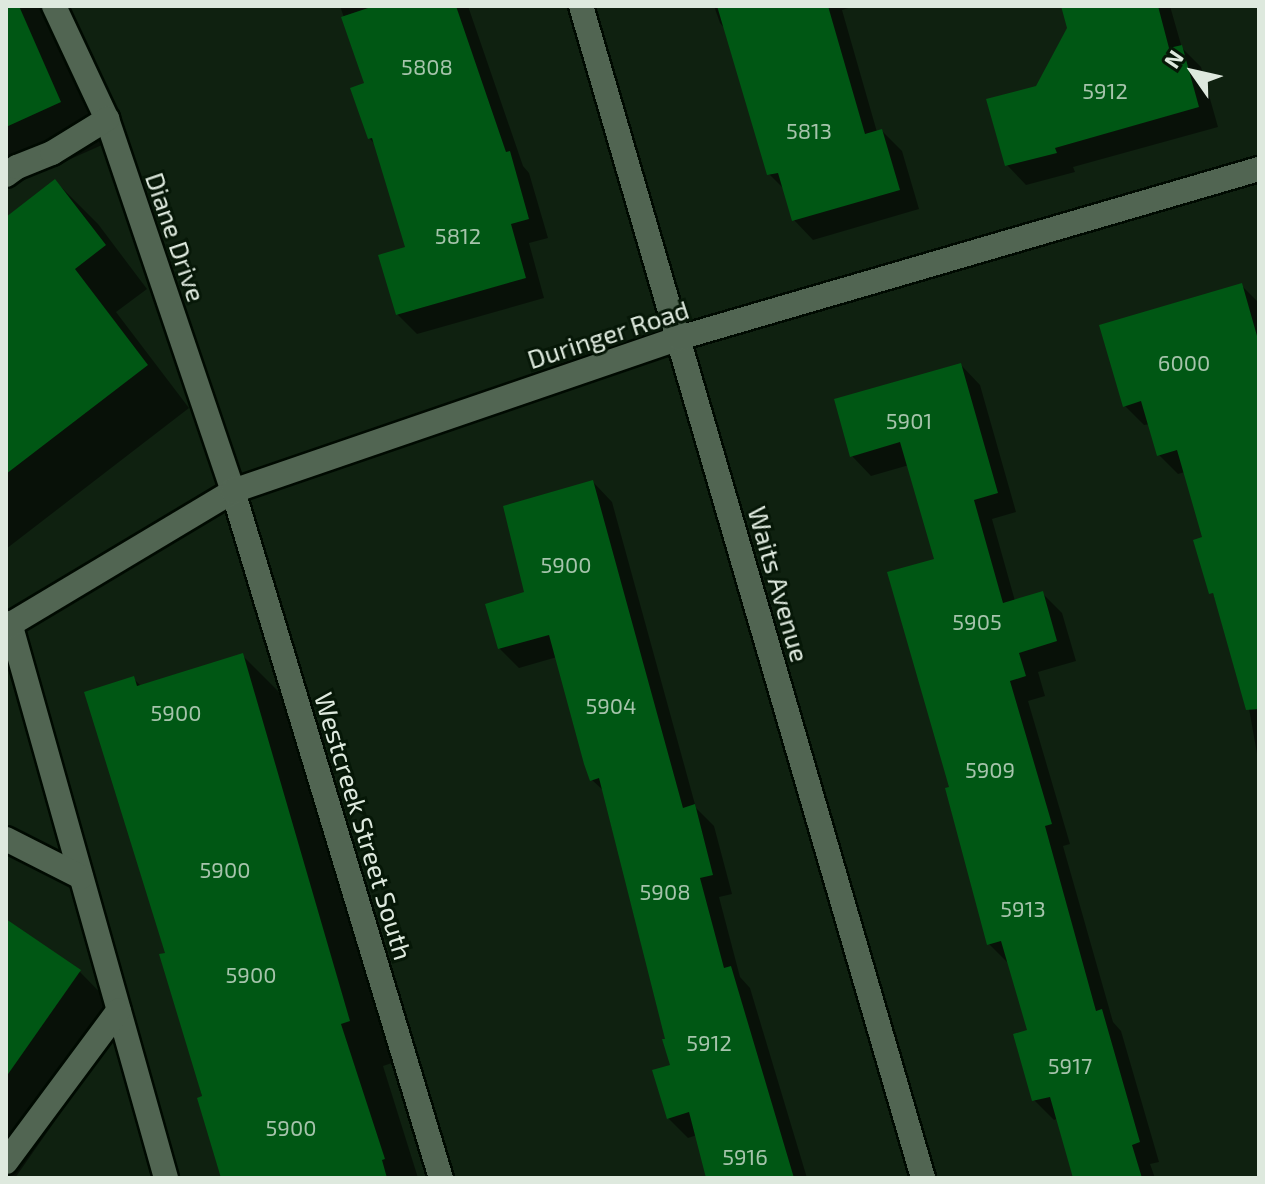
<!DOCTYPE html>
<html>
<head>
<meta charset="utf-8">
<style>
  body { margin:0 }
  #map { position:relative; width:1265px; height:1184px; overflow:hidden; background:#0f2110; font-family:"Exo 2",sans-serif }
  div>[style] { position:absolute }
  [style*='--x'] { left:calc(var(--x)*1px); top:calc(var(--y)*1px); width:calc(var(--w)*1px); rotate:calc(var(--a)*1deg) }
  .shadow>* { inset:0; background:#0007 }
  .building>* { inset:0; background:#005714 }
  .roads { filter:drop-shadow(2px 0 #000a01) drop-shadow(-2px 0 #000a01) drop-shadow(0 2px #000a01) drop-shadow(0 -2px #000a01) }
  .lane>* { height:24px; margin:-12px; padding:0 12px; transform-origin:12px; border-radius:12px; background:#516552 }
  .street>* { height:24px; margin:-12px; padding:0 12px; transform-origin:12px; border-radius:12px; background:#516552 }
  span { translate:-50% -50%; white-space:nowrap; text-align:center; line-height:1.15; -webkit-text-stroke:6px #061707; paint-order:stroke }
  .number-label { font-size:22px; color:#a6c4ac }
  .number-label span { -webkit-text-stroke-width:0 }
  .street-label { font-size:26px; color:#dee9de }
  .frame { position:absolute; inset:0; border:8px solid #dee9de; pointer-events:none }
  .north { position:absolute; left:1153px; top:32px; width:80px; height:80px; -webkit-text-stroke:6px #061707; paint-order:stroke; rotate:304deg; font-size:22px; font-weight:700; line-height:32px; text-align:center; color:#dee9de }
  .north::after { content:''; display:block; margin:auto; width:28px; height:36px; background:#dee9de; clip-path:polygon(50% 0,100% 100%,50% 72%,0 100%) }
</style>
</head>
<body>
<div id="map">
  <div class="shadow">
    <i style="clip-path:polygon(6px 6px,41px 6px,102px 145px,30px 177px,6px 156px)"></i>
    <i style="clip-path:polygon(340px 6px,468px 6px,523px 166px,529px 173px,548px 238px,529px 243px,544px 298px,417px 334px,397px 314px,407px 249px,376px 145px,369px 138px,367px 84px)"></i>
    <i style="clip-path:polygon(714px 6px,855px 6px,842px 10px,877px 132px,882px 131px,902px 151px,919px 209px,813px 240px,794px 220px,785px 190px,769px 174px,726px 30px,720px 23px)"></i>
    <i style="clip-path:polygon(1063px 6px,1170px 6px,1182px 48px,1201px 67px,1218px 127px,1073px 167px,1075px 172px,1026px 185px,1007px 165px,1037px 87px,1070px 28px)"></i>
    <i style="clip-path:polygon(55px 181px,98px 224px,147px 289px,116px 312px,189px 408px,6px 549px,6px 219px)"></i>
    <i style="clip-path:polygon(1241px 285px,1259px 303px,1259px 765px,1239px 652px,1229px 642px,1196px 541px,1204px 539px,1185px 472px,1178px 474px,1158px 454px,1150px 424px,1144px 425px,1124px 405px)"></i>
    <i style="clip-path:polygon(961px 365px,980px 385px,1016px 512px,992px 519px,1015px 601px,1043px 594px,1062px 613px,1076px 661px,1038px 672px,1045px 696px,1028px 701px,1070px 844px,1063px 846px,1113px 1022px,1121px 1031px,1159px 1162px,1150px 1164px,1155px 1178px,1076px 1178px,1059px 1118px,1054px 1120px,1034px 1100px,1030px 1032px,1009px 964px,989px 944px,952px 789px,936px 560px,909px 465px,871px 476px,852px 456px)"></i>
    <i style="clip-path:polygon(593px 482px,612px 502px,696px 808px,714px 826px,732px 894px,719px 897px,740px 977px,750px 988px,807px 1178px,708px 1178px,697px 1135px,688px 1138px,668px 1118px,672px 1066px,668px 1041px,605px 792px,592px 780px,557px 657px,519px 668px,499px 648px,526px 594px)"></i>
    <i style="clip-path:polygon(242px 655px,285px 698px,392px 1063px,383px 1066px,418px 1178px,222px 1178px,167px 954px,133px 678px,142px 687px)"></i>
    <i style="clip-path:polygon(6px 921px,80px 972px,122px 1015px,74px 1083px,78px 1088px,15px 1178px,6px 1178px)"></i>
  </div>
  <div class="building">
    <i style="clip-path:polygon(6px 6px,19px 6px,61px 102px,6px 127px)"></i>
    <i style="clip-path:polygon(374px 6px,456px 6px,506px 152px,510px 151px,529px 219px,511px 224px,526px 278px,396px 315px,378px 255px,405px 247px,372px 138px,368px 139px,350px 88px,364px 83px,341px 17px)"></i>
    <i style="clip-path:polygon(717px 6px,828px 6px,865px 134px,882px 129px,900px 190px,792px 221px,778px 173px,767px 175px)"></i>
    <i style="clip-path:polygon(1061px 6px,1158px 6px,1169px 48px,1182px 45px,1199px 107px,1055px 148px,1057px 153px,1005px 166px,986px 99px,1036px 86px,1067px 28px)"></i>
    <i style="clip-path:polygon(55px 179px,106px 245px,75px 269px,148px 365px,6px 474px,6px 217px)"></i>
    <i style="clip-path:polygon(1242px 283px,1259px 343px,1259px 709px,1246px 710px,1213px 593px,1209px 594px,1193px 540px,1202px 537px,1177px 450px,1157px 456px,1141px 401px,1123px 407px,1099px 325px)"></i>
    <i style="clip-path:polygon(961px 363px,998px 493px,974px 500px,1003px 603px,1043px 591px,1057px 641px,1019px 653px,1026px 676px,1010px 681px,1052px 824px,1045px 826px,1096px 1011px,1102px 1009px,1140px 1142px,1132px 1145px,1142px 1178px,1073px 1178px,1050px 1097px,1032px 1101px,1013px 1034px,1027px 1030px,1001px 941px,987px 945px,945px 788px,949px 787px,887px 572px,934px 559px,900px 442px,850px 457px,834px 399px)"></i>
    <i style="clip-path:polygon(593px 480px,683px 808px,695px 804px,713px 875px,700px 878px,724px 968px,731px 966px,794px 1178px,706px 1178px,689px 1112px,667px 1119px,652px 1070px,670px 1065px,662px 1039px,665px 1039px,599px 778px,590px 781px,584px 764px,549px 635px,498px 649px,485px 604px,524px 592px,503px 506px)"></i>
    <i style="clip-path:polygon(243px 653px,350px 1021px,341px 1024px,385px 1159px,382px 1160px,387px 1178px,221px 1178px,197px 1098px,202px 1096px,159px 954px,165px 953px,84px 692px,134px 676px,137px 686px)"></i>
    <i style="clip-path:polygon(6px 919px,81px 970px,6px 1077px)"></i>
  </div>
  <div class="roads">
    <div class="lane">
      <i style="--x:54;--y:6;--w:125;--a:64.9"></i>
      <i style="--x:107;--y:119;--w:393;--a:71.3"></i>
      <i style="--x:6;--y:175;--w:14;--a:-36"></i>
      <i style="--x:17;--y:167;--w:38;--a:-22"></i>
      <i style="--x:52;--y:153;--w:65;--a:-31.7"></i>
    </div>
    <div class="street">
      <i style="--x:581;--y:6;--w:1221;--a:73.73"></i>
      <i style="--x:233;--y:491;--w:718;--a:73.16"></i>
      <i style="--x:10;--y:623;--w:577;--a:74.3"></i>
      <i style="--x:6;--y:627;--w:265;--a:-30.9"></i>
      <i style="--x:233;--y:491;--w:472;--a:-18.9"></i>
      <i style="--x:679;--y:338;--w:604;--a:-16.25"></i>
      <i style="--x:6;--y:839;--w:84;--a:26.9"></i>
      <i style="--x:6;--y:1162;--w:189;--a:-53.4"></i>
    </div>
  </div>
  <div class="number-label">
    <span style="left:427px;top:67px">5808</span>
    <span style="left:1105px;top:91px">5912</span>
    <span style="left:809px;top:131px">5813</span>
    <span style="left:458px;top:236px">5812</span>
    <span style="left:1184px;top:363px">6000</span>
    <span style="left:909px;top:421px">5901</span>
    <span style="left:566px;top:565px">5900</span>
    <span style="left:977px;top:622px">5905</span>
    <span style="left:611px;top:706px">5904</span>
    <span style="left:176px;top:713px">5900</span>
    <span style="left:990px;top:770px">5909</span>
    <span style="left:225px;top:870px">5900</span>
    <span style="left:665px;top:892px">5908</span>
    <span style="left:1023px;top:909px">5913</span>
    <span style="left:251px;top:975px">5900</span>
    <span style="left:709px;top:1043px">5912</span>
    <span style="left:1070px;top:1066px">5917</span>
    <span style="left:291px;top:1128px">5900</span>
    <span style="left:745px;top:1157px">5916</span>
  </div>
  <div class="street-label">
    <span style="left:176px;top:237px;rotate:71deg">Diane Drive</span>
    <span style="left:608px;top:334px;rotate:-18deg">Duringer Road</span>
    <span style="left:779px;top:584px;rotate:74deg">Waits Avenue</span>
    <span style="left:364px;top:826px;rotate:73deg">Westcreek Street South</span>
  </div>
  <div class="frame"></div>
  <div class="north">N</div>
</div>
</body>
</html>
